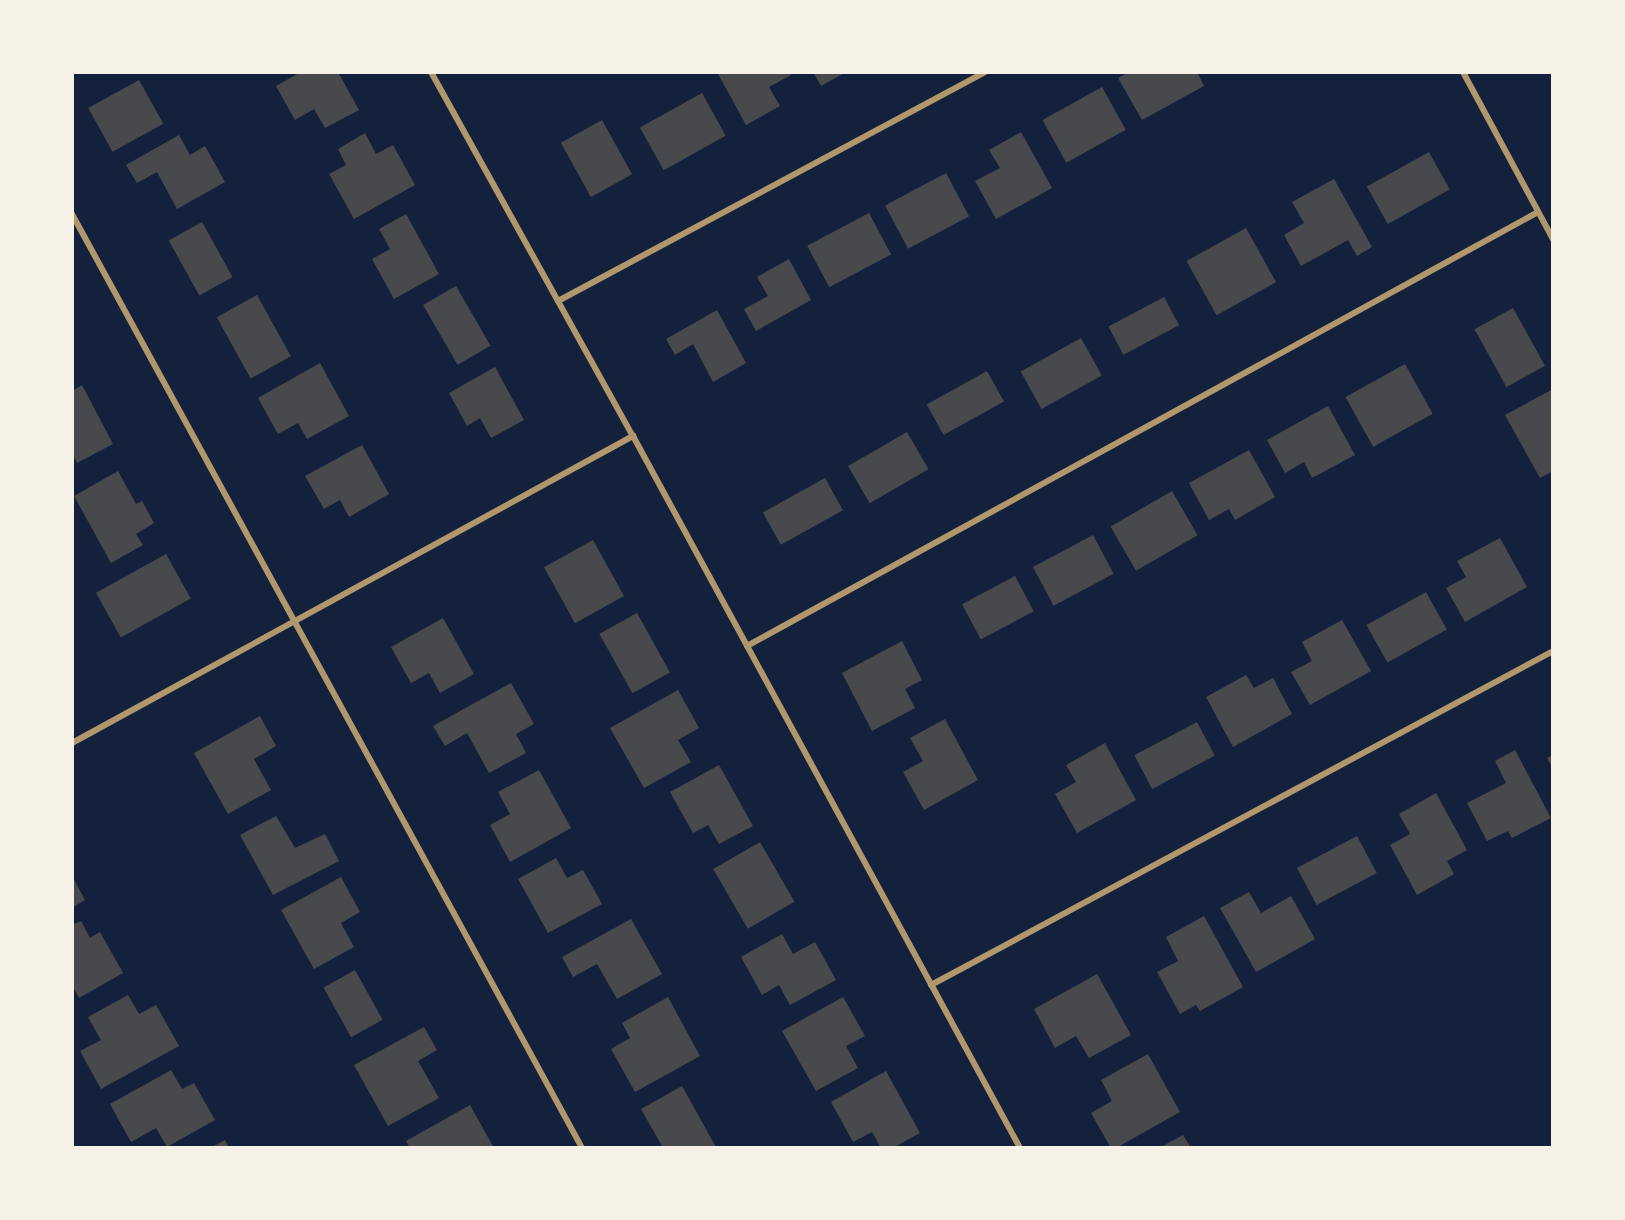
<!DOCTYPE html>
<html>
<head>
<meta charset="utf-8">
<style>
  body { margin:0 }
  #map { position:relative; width:1625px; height:1220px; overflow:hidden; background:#14213d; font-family:Ubuntu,sans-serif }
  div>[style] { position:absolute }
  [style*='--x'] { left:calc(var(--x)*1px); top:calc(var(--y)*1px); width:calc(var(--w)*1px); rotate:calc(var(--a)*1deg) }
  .building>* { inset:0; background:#48494c; transform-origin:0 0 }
  .minor>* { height:6px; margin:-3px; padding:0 3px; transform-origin:3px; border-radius:3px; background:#b1986c }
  span { translate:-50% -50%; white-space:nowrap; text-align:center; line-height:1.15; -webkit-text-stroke:4.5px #f6f1e7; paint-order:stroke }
  .frame { position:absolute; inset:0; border:74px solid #f6f1e7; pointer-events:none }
</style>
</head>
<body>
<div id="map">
  <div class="building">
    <i style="clip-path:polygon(301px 72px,338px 72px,359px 110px,325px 128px,314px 109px,295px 120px,276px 86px)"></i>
    <i style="clip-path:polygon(717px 72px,789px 72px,791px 75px,769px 87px,780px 106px,746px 125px)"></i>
    <i style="clip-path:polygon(813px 72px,846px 72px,821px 86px)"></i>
    <i style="clip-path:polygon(1129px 72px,1197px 72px,1204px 86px,1142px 120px,1118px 78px)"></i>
    <i style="left:139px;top:80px;width:50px;height:58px;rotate:61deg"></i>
    <i style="left:1102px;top:87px;width:49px;height:68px;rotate:61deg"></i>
    <i style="left:702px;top:93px;width:49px;height:71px;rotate:61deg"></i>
    <i style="left:602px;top:120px;width:62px;height:47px;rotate:61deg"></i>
    <i style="clip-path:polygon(1021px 132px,1052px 188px,996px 219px,975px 181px,1000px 168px,989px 150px)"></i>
    <i style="clip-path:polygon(365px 133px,376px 154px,393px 145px,415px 185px,354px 219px,329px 174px,346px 165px,338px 149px)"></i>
    <i style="clip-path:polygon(179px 135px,190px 155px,205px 146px,225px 182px,177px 209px,157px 172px,137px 183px,126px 165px)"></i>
    <i style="left:1429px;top:152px;width:43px;height:71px;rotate:61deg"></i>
    <i style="left:946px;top:173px;width:49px;height:69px;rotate:62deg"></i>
    <i style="clip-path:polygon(1334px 179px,1372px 247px,1357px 256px,1348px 240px,1301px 266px,1284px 235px,1304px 223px,1292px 202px)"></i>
    <i style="left:869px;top:213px;width:47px;height:70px;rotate:62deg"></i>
    <i style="clip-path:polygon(406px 214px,439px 274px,394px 299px,372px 259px,390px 249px,379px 229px)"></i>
    <i style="left:202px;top:222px;width:63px;height:38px;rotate:61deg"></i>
    <i style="left:1246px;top:228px;width:62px;height:68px;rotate:61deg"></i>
    <i style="clip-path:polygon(789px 259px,811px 300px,756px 331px,744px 309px,768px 296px,757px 277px)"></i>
    <i style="left:456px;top:286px;width:69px;height:38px;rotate:60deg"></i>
    <i style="left:257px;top:295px;width:70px;height:46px;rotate:61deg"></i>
    <i style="left:1164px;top:297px;width:32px;height:63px;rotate:62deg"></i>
    <i style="left:1513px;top:308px;width:66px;height:44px;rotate:61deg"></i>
    <i style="clip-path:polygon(717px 310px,746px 363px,713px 382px,693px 344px,675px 355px,666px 339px)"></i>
    <i style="left:1081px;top:338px;width:43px;height:69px;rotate:61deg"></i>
    <i style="clip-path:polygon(320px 363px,349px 416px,307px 439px,298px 423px,278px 434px,258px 398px)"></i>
    <i style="left:1405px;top:364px;width:57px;height:68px;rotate:61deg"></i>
    <i style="clip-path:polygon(495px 367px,524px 420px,491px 438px,480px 418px,467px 426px,449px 393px)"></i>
    <i style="left:987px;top:371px;width:35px;height:69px;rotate:61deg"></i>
    <i style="clip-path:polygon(82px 385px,113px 444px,77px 463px,72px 453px,72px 391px)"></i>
    <i style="clip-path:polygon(1553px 389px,1553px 471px,1540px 478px,1505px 415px)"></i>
    <i style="clip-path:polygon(1328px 406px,1355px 455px,1312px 478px,1304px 462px,1285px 473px,1267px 440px)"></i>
    <i style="left:907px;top:432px;width:43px;height:68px;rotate:60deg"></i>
    <i style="clip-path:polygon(362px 445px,389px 494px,349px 517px,340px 500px,324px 509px,305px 476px)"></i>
    <i style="clip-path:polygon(1249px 450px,1275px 497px,1235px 520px,1229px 509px,1209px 520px,1189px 483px)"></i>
    <i style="clip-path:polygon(118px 471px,136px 504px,142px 501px,154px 523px,136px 534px,143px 545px,111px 563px,74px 496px)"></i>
    <i style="left:825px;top:478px;width:37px;height:71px;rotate:61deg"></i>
    <i style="left:1172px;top:491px;width:51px;height:71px;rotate:60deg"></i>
    <i style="left:1093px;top:535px;width:44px;height:68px;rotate:62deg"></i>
    <i style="clip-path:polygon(1500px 538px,1527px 587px,1465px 622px,1446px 588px,1466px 577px,1457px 561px)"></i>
    <i style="left:593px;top:540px;width:64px;height:56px;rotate:61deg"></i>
    <i style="left:166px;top:554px;width:51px;height:80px;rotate:61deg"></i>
    <i style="left:1015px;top:576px;width:40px;height:60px;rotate:62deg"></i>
    <i style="left:1426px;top:592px;width:43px;height:68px;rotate:61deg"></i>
    <i style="left:637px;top:613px;width:68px;height:43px;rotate:61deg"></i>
    <i style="clip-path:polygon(443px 618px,474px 674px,440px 693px,429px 673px,411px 683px,391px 647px)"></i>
    <i style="clip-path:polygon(1342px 620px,1371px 671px,1310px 705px,1291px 672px,1312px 661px,1302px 642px)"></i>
    <i style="clip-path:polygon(902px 641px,922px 680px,905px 689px,915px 708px,872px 731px,842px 673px)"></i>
    <i style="clip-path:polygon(1246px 675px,1254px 688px,1273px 678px,1292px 714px,1233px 747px,1206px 697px)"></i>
    <i style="clip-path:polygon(511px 683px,534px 724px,516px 734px,526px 753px,489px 773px,467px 733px,445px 746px,433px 726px)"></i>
    <i style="clip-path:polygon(678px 690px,699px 728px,678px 740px,691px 762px,644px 788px,610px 728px)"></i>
    <i style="clip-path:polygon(260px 716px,276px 746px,254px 759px,271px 790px,228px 814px,194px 753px)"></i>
    <i style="clip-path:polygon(945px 719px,978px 780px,924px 810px,903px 772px,923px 761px,910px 738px)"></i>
    <i style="left:1197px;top:722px;width:38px;height:71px;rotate:62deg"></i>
    <i style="clip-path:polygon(1105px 743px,1136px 800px,1077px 833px,1055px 794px,1076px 782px,1066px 765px)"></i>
    <i style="clip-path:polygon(1515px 750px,1551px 818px,1512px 838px,1508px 831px,1487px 841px,1467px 803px,1506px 783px,1495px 761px)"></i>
    <i style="clip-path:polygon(1553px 755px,1553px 769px,1547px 758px)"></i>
    <i style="clip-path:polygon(719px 765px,753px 826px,719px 844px,708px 825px,693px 833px,670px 792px)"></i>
    <i style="clip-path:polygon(539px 770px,571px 828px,510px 862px,490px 825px,510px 814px,498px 792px)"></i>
    <i style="clip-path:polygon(1436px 793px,1467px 850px,1447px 861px,1454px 874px,1417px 895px,1390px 845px,1410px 834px,1399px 814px)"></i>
    <i style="clip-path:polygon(276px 816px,295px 848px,325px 834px,339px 861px,273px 895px,240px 835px)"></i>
    <i style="left:1357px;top:836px;width:42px;height:68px;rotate:62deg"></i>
    <i style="left:760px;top:842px;width:69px;height:54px;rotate:60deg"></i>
    <i style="clip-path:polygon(556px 858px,567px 878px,583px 870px,602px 904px,548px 933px,518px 879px)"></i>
    <i style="clip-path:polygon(72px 876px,85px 900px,72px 908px)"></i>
    <i style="clip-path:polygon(341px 877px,360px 912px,341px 923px,354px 947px,314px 969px,281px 910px)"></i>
    <i style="clip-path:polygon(1249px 892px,1261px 913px,1291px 896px,1315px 939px,1256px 972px,1220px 908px)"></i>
    <i style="clip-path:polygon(1204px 916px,1243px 987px,1200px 1011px,1196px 1005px,1180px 1014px,1157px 972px,1178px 961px,1166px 937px)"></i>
    <i style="clip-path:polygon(631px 919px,662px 974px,617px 999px,597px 964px,573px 977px,562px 957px)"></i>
    <i style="clip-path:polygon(81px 921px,90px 938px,100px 932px,123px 973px,79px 998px,72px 985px,72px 925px)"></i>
    <i style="clip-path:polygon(782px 934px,793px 954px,815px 942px,836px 980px,790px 1005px,779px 985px,762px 995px,741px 957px)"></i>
    <i style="left:355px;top:970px;width:57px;height:36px;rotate:61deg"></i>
    <i style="clip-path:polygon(1097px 974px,1131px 1035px,1089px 1058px,1076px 1036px,1055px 1048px,1034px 1009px)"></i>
    <i style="clip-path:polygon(128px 995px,139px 1014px,156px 1005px,179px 1046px,101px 1089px,80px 1051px,101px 1040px,88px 1017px)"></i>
    <i style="clip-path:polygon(668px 997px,700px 1056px,635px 1092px,611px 1049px,630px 1038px,622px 1023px)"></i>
    <i style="clip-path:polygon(843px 997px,865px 1036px,846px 1046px,858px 1068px,816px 1091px,782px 1031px)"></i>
    <i style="clip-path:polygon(424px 1027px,437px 1050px,418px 1061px,439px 1098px,388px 1126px,354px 1065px)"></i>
    <i style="clip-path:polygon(1148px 1054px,1180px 1112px,1116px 1148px,1111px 1148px,1091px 1113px,1112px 1101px,1101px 1080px)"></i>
    <i style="clip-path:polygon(171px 1070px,182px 1089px,194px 1083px,215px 1120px,167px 1147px,156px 1128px,131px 1142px,110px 1104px)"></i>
    <i style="clip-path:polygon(886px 1071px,920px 1133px,893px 1148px,881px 1148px,872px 1132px,853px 1142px,831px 1102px)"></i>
    <i style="clip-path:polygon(682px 1086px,716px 1147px,714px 1148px,663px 1148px,641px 1109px)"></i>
    <i style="clip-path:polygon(470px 1105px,494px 1148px,410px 1148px,406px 1141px)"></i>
    <i style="clip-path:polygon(1183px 1135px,1191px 1148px,1159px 1148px)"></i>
    <i style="clip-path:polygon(225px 1140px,229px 1148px,210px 1148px)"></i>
  </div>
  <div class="minor">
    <i style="--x:431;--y:72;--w:416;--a:61"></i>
    <i style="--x:633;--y:436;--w:810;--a:61.47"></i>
    <i style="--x:1463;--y:72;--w:190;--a:61.7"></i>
    <i style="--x:72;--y:214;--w:1064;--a:61.36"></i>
    <i style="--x:558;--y:301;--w:485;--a:-28.2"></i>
    <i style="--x:747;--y:646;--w:902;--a:-28.75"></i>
    <i style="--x:72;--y:743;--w:640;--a:-28.69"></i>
    <i style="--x:931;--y:985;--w:706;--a:-28.23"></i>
  </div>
  <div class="frame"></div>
</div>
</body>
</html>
